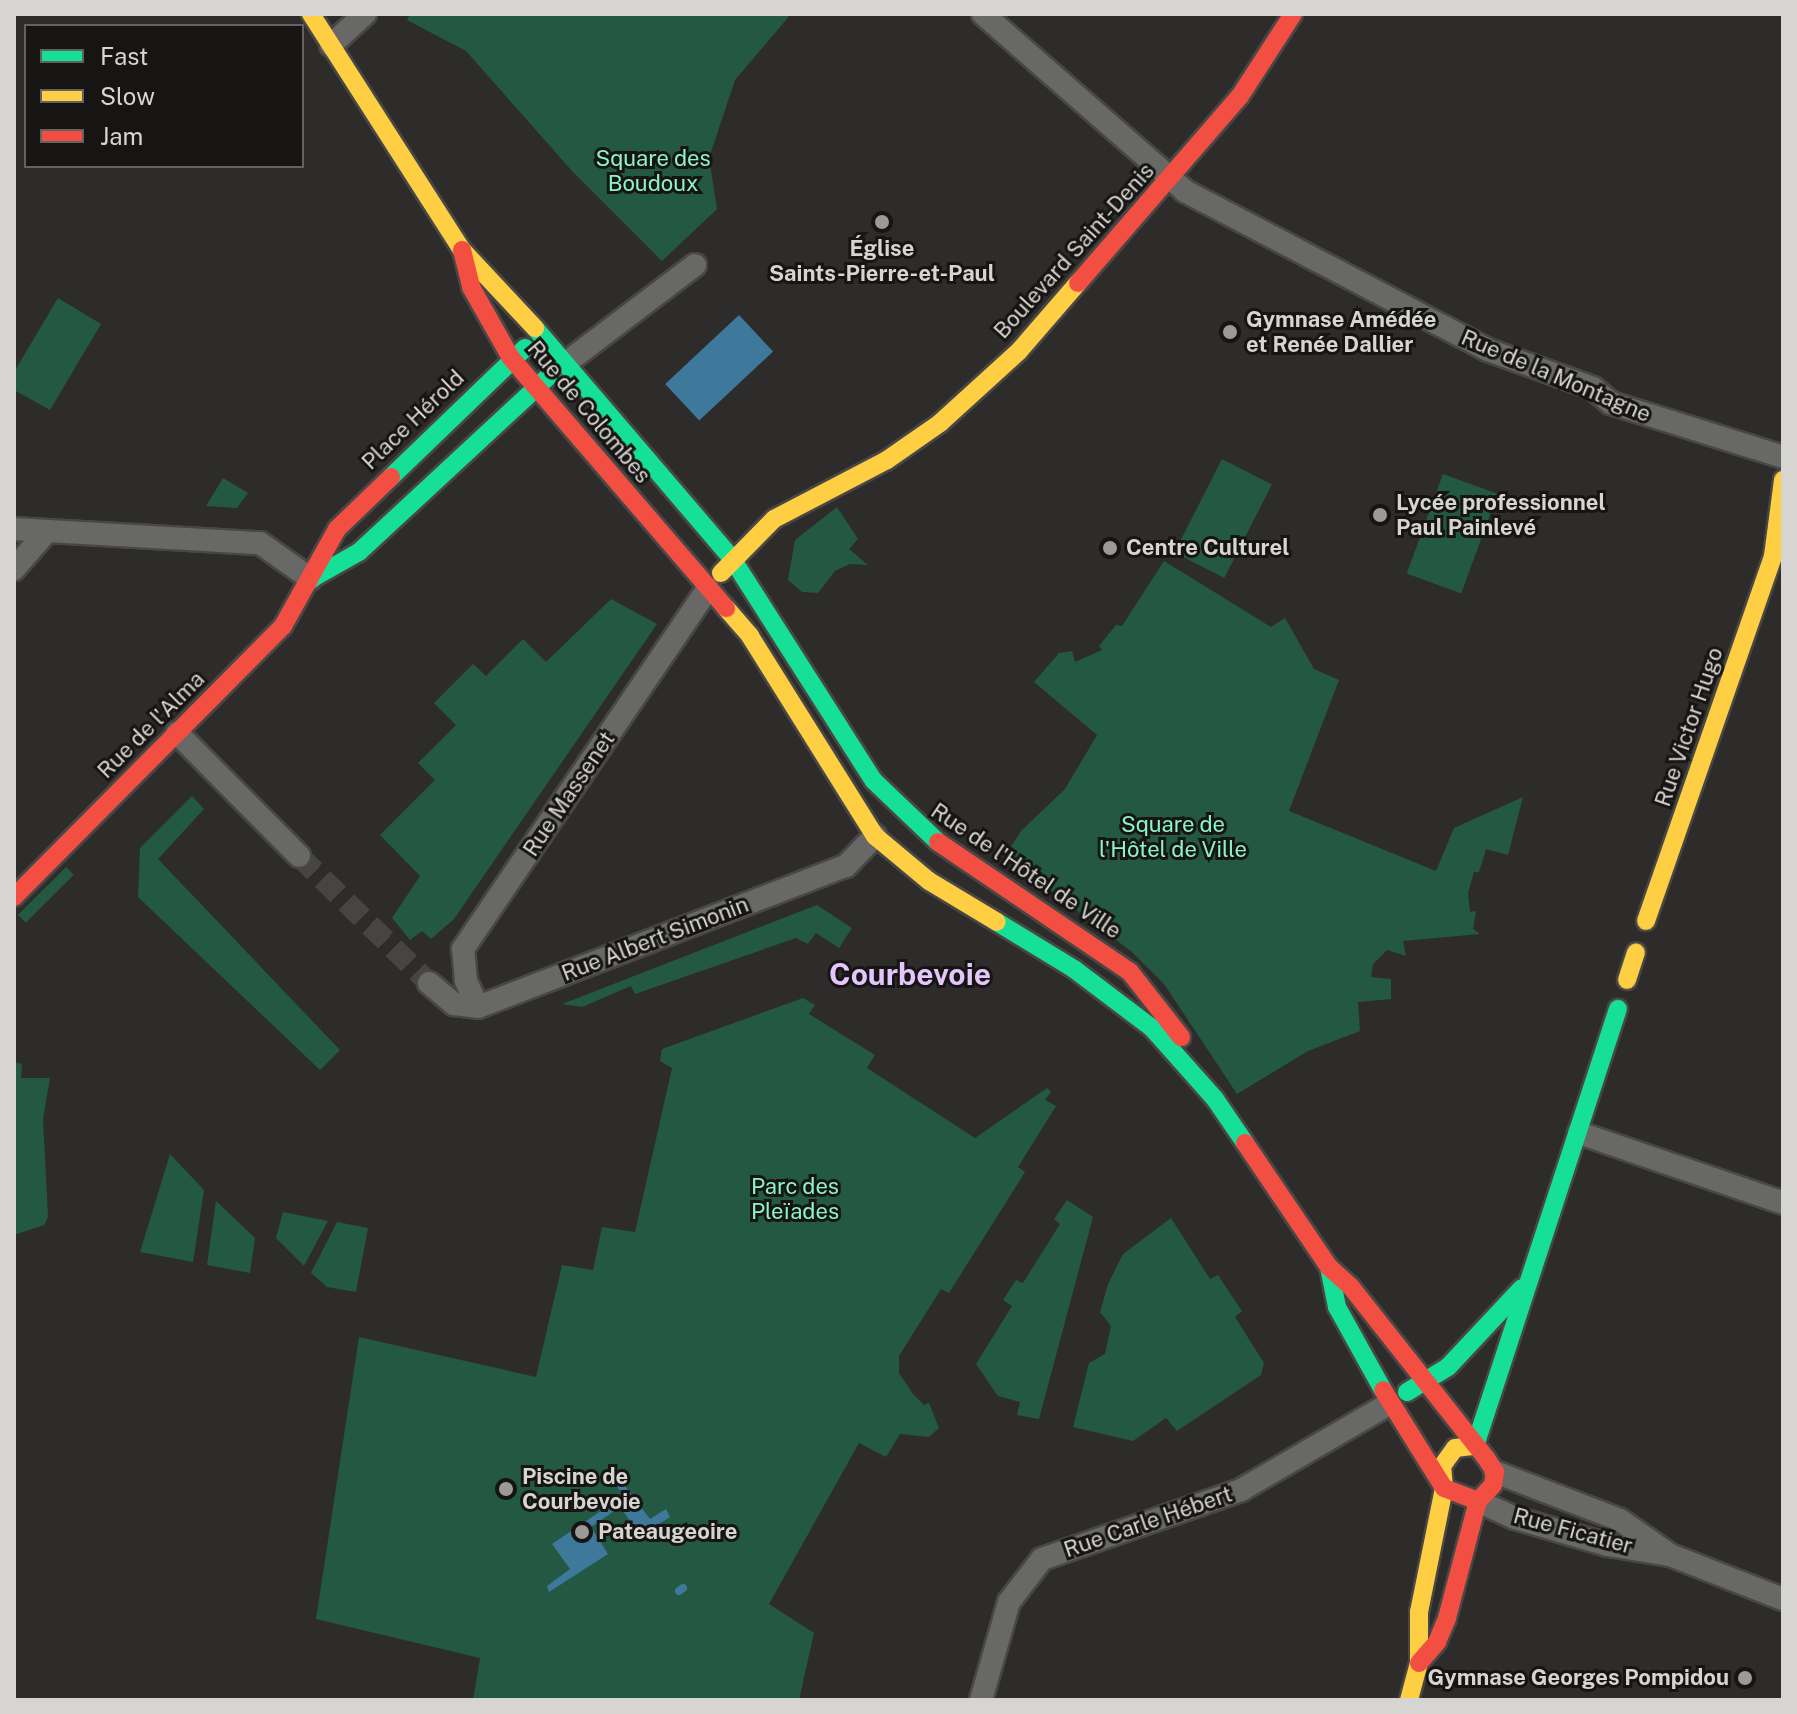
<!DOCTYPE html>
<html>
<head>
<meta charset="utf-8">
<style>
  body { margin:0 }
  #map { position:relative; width:1797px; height:1714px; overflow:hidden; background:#2d2c2a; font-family:"Public Sans",sans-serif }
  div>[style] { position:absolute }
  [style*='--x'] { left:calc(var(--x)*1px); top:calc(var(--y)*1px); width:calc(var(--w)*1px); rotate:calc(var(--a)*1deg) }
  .green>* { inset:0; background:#235843; transform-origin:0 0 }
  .water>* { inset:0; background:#3e789a; transform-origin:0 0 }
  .stream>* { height:8px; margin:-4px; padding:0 4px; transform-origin:4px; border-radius:4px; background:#3e789a }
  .street-tunnel>* { height:22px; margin-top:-11px; transform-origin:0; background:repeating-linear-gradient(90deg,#464543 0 22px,transparent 0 33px) }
  .roads { filter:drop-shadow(2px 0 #484745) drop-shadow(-2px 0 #484745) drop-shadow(0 2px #484745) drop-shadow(0 -2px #484745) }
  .street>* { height:22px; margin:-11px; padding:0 11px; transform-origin:11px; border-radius:11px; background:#686867 }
  .fast>* { height:18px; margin:-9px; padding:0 9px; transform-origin:9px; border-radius:9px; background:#16e098 }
  .slow>* { height:18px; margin:-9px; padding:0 9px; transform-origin:9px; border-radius:9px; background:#ffcf43 }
  .jam>* { height:18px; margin:-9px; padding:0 9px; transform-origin:9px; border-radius:9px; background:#f24e42 }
  .dots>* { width:22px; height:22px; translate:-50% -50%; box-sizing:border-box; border:4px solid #161514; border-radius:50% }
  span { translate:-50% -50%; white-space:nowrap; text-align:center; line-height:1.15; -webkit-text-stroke:6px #161514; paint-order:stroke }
  .park-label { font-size:22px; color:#8bf4c8 }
  .poi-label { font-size:22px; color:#d6d5d2; font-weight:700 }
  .left { translate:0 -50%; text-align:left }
  .right { translate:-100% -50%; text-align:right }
  .street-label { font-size:22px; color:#d6d5d2 }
  .district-label { font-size:30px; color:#e4c6fd; font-weight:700 }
  .frame { position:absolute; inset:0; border:16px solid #d6d5d2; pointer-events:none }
  .legend { position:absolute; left:24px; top:24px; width:280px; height:144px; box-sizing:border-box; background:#161514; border:2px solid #636260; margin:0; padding:10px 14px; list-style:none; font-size:24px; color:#d6d5d2 }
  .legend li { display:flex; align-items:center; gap:16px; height:40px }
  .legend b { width:40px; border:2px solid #636260 }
</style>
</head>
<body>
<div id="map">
  <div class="green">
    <i style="clip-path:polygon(410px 14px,791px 14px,735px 80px,709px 158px,717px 209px,662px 261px,572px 171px,466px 51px,407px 20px)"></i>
    <i style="clip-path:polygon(58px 298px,101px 324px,50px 410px,14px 390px,14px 372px)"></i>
    <i style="left:1222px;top:459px;width:56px;height:105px;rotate:27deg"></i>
    <i style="left:1443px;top:474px;width:58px;height:106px;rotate:20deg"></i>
    <i style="clip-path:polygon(223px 478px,248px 493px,237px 508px,206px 506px)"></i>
    <i style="clip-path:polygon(837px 507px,858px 539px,849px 549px,868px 565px,850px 564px,835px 571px,818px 593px,802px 592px,788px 580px,795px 540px)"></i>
    <i style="clip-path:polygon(1164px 561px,1271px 627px,1285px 618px,1314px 669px,1339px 680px,1289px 811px,1436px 871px,1454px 828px,1523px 797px,1508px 855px,1486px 849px,1479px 872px,1474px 872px,1468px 893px,1470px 912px,1476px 911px,1473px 929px,1480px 934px,1403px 941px,1406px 956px,1387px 950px,1373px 964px,1371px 977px,1391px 979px,1391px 999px,1358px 1002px,1360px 1031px,1308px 1051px,1237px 1094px,1164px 984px,1132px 952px,1005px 856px,1021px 831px,1065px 789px,1097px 735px,1034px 682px,1059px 653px,1072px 651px,1075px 662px,1102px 650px,1099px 646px,1116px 625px,1122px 626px)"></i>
    <i style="clip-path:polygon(611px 599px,657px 624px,454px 919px,431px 939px,422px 931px,410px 940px,392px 918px,420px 876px,380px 835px,435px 780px,418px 763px,456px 725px,434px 703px,473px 664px,486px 676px,523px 639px,546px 662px)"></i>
    <i style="clip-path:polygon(192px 796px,204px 809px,158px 859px,340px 1050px,320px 1070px,138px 897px,140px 848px)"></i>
    <i style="left:66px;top:867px;width:11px;height:68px;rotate:45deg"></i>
    <i style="clip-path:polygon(817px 905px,852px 928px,839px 948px,816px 933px,808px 944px,796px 938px,635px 994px,631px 986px,582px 1007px,562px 1004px)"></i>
    <i style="clip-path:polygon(803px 998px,815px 1005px,809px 1014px,875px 1055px,867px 1068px,975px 1138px,1047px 1088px,1051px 1092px,1045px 1100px,1056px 1106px,1018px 1167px,1025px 1172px,949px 1293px,941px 1289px,899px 1356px,899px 1373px,913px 1394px,924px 1405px,929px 1403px,939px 1428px,929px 1437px,900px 1434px,886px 1457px,859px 1443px,769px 1604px,814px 1633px,799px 1700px,473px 1700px,480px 1658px,316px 1619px,359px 1337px,536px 1377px,562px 1265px,593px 1270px,602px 1227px,635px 1232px,672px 1068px,660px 1061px,662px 1049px)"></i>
    <i style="clip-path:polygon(14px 1062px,22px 1064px,21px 1078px,50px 1078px,43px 1119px,48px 1217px,44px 1225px,14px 1235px)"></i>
    <i style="clip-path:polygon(170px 1154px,204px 1190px,193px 1262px,140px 1252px)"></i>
    <i style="clip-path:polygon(1067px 1200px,1093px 1217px,1039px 1419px,1017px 1415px,1020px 1402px,998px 1396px,976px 1364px,1012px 1306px,1003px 1300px,1016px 1280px,1023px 1283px,1060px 1224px,1054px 1219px)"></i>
    <i style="clip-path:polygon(216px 1201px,255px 1238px,250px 1273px,207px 1265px)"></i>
    <i style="clip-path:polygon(283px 1212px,328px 1221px,304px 1266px,276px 1238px)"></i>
    <i style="clip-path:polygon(1171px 1218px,1210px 1279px,1218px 1275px,1242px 1311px,1235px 1317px,1264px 1363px,1261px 1375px,1177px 1431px,1166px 1418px,1133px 1441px,1073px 1427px,1089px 1363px,1105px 1354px,1111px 1326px,1100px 1312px,1108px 1284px,1123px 1254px)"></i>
    <i style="clip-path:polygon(337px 1222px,368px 1228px,356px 1292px,327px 1287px,311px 1273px)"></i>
  </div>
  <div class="water">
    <i style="left:739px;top:315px;width:50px;height:101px;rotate:47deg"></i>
    <i style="clip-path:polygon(610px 1466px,650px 1519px,666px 1509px,670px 1517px,641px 1536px,620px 1507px,591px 1527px,608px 1554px,549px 1592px,547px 1586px,570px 1569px,552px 1544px,623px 1496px,608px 1471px)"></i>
  </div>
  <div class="stream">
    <i style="--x:679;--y:1591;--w:5;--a:-37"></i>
  </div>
  <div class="street-tunnel">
    <i style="--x:299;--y:856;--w:182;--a:44.3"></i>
  </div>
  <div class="roads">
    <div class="street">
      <i style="--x:983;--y:14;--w:269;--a:41.2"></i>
      <i style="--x:1185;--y:191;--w:342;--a:27.7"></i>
      <i style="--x:1488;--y:350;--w:112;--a:19.9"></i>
      <i style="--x:1593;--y:388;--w:23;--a:40"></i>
      <i style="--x:1611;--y:403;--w:180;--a:17.4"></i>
      <i style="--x:331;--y:45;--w:46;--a:-42.4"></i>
      <i style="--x:562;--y:366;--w:167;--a:-37.2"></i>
      <i style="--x:14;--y:529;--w:246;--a:3.3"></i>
      <i style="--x:260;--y:543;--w:62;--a:35.2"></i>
      <i style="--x:14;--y:569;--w:50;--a:-49"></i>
      <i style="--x:177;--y:733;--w:173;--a:45.2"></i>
      <i style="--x:429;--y:983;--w:33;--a:40"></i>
      <i style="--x:454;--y:1004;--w:24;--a:7"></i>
      <i style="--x:478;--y:1007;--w:394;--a:-21"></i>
      <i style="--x:846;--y:866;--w:42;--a:-46"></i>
      <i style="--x:478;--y:1007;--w:29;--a:-115"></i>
      <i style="--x:466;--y:981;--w:32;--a:-95"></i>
      <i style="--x:463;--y:949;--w:436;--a:-55.8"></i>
      <i style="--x:1579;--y:1133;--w:216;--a:18.9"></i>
      <i style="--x:1495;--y:1472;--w:134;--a:21"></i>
      <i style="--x:1620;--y:1520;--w:56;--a:34.8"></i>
      <i style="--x:1478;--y:1501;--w:41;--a:24.7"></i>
      <i style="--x:1515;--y:1518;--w:97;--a:16.2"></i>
      <i style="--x:1608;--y:1545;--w:63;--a:9.2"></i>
      <i style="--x:1670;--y:1555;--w:121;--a:21.3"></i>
      <i style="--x:981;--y:1700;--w:102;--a:-74.1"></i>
      <i style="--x:1009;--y:1602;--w:54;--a:-52.5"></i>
      <i style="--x:1042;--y:1559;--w:211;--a:-19.1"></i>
      <i style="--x:1241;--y:1490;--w:171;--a:-30.2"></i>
    </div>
    <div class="fast">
      <i style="--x:535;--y:328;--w:305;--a:49.5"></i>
      <i style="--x:733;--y:560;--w:262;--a:57.5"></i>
      <i style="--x:874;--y:781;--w:88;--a:43.6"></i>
      <i style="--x:391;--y:477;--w:186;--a:-43.9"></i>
      <i style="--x:311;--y:579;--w:55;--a:-29.4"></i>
      <i style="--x:359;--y:552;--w:258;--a:-42.8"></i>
      <i style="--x:997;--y:922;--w:90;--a:31.4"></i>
      <i style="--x:1074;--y:969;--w:98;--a:37.1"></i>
      <i style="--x:1152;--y:1028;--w:95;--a:48.4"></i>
      <i style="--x:1215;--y:1099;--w:53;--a:55.7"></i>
      <i style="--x:1329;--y:1267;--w:41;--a:78.7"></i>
      <i style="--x:1337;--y:1307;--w:95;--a:61"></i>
      <i style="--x:1407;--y:1392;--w:48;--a:-31.4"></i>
      <i style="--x:1448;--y:1367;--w:108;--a:-46.9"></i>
      <i style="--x:1475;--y:1446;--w:460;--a:-71.9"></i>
    </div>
    <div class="slow">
      <i style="--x:311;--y:14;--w:280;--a:57.4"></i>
      <i style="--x:462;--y:250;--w:107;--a:46.9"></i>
      <i style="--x:721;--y:573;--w:76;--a:-45.5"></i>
      <i style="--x:774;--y:519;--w:127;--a:-27.6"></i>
      <i style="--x:887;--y:460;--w:65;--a:-34.9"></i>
      <i style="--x:940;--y:423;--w:107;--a:-42.3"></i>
      <i style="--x:1019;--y:351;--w:90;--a:-49.1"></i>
      <i style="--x:726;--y:608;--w:37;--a:49"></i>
      <i style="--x:750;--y:636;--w:236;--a:58"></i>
      <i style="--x:875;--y:836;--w:70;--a:39.8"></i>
      <i style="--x:929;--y:881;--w:79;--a:31.1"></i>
      <i style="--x:1646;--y:921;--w:386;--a:-70.8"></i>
      <i style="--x:1773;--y:556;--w:77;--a:-82.5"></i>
      <i style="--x:1627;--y:980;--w:29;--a:-72"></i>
      <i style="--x:1409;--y:1700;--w:38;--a:-75"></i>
      <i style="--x:1419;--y:1663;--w:51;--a:-90"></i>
      <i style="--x:1419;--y:1612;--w:126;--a:-78.6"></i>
      <i style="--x:1444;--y:1488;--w:22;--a:-95"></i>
      <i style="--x:1442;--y:1466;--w:22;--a:-54"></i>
      <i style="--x:1455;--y:1448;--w:20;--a:-6"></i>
    </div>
    <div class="jam">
      <i style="--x:462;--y:250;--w:38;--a:76"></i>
      <i style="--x:471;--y:287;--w:81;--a:60.6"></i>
      <i style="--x:511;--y:358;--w:330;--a:49.3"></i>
      <i style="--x:1078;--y:283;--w:247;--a:-49.1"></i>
      <i style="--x:1240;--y:96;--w:98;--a:-57.1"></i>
      <i style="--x:938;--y:842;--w:232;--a:34.1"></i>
      <i style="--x:1130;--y:972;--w:83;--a:51.9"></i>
      <i style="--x:14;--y:897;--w:382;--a:-45.2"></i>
      <i style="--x:283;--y:626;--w:111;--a:-60.9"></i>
      <i style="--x:337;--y:529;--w:75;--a:-43.9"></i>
      <i style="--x:1245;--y:1143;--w:150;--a:55.9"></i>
      <i style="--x:1329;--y:1267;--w:30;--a:42"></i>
      <i style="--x:1351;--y:1287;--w:218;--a:51.7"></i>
      <i style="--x:1486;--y:1458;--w:17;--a:57"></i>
      <i style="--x:1495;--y:1472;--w:13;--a:99"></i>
      <i style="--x:1493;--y:1485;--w:22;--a:133"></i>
      <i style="--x:1478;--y:1501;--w:36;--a:-159"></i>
      <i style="--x:1444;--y:1488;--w:115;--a:-121.9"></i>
      <i style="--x:1419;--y:1663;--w:28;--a:-49"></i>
      <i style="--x:1437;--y:1642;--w:26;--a:-67"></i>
      <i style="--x:1447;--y:1618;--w:121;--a:-75.2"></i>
    </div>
  </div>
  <div class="dots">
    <i style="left:882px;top:222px;background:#9b9a97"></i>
    <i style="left:1230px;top:332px;background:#9b9a97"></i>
    <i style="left:1380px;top:515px;background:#9b9a97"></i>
    <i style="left:1110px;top:548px;background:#9b9a97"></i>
    <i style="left:506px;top:1489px;background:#9b9a97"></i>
    <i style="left:582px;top:1532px;background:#9b9a97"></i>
    <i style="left:1745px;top:1678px;background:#9b9a97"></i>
  </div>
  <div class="park-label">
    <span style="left:653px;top:171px">Square des<br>Boudoux</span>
    <span style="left:1173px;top:837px">Square de<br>l'Hôtel de Ville</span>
    <span style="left:795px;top:1199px">Parc des<br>Pleïades</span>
  </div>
  <div class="poi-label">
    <span style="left:882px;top:261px">Église<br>Saints-Pierre-et-Paul</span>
    <span class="left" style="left:1246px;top:332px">Gymnase Amédée<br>et Renée Dallier</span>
    <span class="left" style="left:1396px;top:515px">Lycée professionnel<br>Paul Painlevé</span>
    <span class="left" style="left:1126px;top:548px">Centre Culturel</span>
    <span class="left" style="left:522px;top:1489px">Piscine de<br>Courbevoie</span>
    <span class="left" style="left:598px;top:1532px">Pateaugeoire</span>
    <span class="right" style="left:1729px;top:1678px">Gymnase Georges Pompidou</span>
  </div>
  <div class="street-label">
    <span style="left:1074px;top:251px;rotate:-48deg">Boulevard Saint-Denis</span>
    <span style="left:1556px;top:376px;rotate:23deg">Rue de la Montagne</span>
    <span style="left:589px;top:412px;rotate:50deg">Rue de Colombes</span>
    <span style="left:413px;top:420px;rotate:-44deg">Place Hérold</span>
    <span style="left:151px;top:725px;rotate:-45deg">Rue de l'Alma</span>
    <span style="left:1689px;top:727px;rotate:-71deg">Rue Victor Hugo</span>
    <span style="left:569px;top:794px;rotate:-56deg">Rue Massenet</span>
    <span style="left:1026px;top:871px;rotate:34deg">Rue de l'Hôtel de Ville</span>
    <span style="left:655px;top:939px;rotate:-21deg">Rue Albert Simonin</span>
    <span style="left:1148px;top:1522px;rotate:-19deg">Rue Carle Hébert</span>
    <span style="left:1573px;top:1531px;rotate:15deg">Rue Ficatier</span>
  </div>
  <div class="district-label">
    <span style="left:910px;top:974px">Courbevoie</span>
  </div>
  <div class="frame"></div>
  <ul class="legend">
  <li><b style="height:10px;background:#16e098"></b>Fast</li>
  <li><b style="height:10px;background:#ffcf43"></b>Slow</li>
  <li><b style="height:10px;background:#f24e42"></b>Jam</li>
  </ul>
</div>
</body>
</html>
